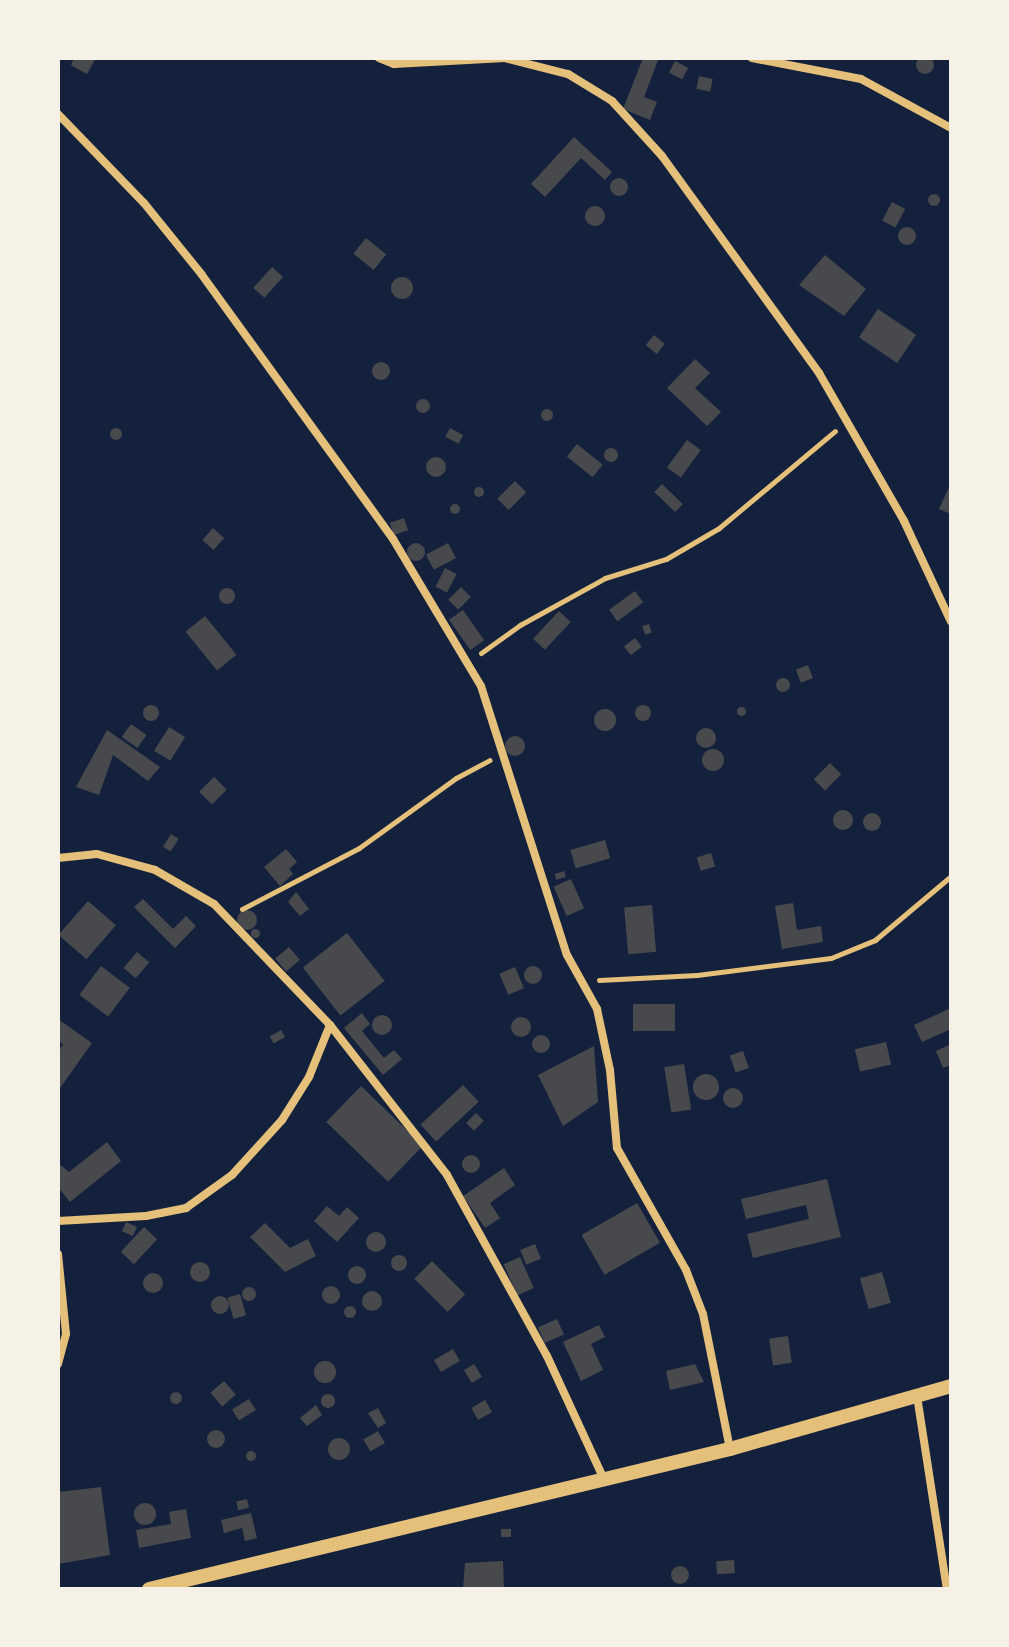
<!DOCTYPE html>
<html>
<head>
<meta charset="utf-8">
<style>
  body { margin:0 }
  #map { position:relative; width:1009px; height:1647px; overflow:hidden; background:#14213d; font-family:Karla,sans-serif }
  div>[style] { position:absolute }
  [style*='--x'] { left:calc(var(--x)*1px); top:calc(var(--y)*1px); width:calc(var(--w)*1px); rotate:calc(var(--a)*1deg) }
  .building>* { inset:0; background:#48494c; transform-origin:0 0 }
  .round { border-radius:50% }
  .path>* { height:5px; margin:-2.5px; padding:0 2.5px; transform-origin:2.5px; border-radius:2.5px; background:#e5c07b }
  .minor>* { height:8px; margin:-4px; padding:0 4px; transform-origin:4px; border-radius:4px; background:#e5c07b }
  .tertiary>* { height:14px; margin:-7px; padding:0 7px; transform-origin:7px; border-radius:7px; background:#e5c07b }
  span { translate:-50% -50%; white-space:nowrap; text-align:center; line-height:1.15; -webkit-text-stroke:8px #f6f1e7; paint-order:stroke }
  .frame { position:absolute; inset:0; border:60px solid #f6f1e7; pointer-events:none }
</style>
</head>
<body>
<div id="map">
  <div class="building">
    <i class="round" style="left:916px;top:56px;width:18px;height:18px"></i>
    <i style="clip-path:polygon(74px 58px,96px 58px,87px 74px,71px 65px)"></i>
    <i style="clip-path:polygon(643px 58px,658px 60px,644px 97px,657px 102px,650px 120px,623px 109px)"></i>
    <i style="left:675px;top:61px;width:15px;height:13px;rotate:28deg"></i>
    <i style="left:699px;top:76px;width:14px;height:13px;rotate:12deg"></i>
    <i style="clip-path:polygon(574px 137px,612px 172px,605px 180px,581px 158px,545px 197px,531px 184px)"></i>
    <i class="round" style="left:610px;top:178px;width:18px;height:18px"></i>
    <i class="round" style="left:928px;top:194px;width:12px;height:12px"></i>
    <i style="left:892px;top:202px;width:15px;height:21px;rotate:28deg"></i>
    <i class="round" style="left:585px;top:206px;width:20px;height:20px"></i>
    <i class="round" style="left:898px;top:227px;width:18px;height:18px"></i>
    <i style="left:366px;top:238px;width:26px;height:20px;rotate:39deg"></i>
    <i style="clip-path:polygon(825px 255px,866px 289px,844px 316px,799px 285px)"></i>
    <i style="left:272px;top:267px;width:15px;height:28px;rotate:42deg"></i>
    <i class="round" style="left:391px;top:277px;width:22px;height:22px"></i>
    <i style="left:878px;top:309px;width:46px;height:34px;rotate:34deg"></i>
    <i style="left:654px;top:335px;width:14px;height:13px;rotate:39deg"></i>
    <i style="clip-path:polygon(695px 359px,710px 373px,695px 388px,721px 412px,707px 426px,667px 388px)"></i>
    <i class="round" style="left:372px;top:362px;width:18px;height:18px"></i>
    <i class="round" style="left:416px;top:399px;width:14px;height:14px"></i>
    <i class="round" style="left:541px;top:409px;width:12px;height:12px"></i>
    <i class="round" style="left:110px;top:428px;width:12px;height:12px"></i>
    <i style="left:450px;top:428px;width:15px;height:10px;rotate:28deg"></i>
    <i style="left:687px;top:440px;width:17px;height:34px;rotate:36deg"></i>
    <i style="left:577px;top:444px;width:33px;height:16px;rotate:39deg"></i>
    <i class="round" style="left:604px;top:448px;width:14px;height:14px"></i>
    <i class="round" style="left:426px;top:457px;width:20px;height:20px"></i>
    <i style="left:515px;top:481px;width:16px;height:25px;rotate:45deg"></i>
    <i style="clip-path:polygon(951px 483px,951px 514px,939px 509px)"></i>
    <i style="left:662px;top:484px;width:29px;height:11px;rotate:44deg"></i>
    <i class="round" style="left:474px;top:487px;width:10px;height:10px"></i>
    <i class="round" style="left:450px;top:504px;width:10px;height:10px"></i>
    <i style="left:404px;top:518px;width:13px;height:15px;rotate:72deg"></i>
    <i style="left:213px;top:528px;width:15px;height:16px;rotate:42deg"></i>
    <i style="left:448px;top:543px;width:17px;height:25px;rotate:62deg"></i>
    <i class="round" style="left:407px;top:543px;width:18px;height:18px"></i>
    <i style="left:445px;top:568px;width:13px;height:21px;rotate:27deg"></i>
    <i style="left:461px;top:587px;width:14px;height:18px;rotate:45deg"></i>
    <i class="round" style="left:219px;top:588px;width:16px;height:16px"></i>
    <i style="left:635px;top:591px;width:14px;height:32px;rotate:54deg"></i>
    <i style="left:463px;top:610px;width:37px;height:17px;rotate:55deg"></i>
    <i style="left:559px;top:611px;width:16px;height:38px;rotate:43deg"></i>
    <i style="left:205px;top:616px;width:50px;height:25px;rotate:51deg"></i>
    <i style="left:649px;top:624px;width:9px;height:7px;rotate:72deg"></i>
    <i style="left:635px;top:638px;width:11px;height:14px;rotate:52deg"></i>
    <i style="left:808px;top:665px;width:14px;height:13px;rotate:69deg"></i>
    <i class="round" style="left:776px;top:678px;width:14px;height:14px"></i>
    <i class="round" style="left:143px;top:705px;width:16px;height:16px"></i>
    <i class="round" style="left:635px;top:705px;width:16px;height:16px"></i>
    <i class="round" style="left:736.5px;top:706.5px;width:9px;height:9px"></i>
    <i class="round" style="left:594px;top:709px;width:22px;height:22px"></i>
    <i style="left:131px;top:724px;width:19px;height:16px;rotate:35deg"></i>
    <i style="left:169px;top:727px;width:19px;height:28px;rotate:32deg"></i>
    <i class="round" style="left:696px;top:728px;width:20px;height:20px"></i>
    <i style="clip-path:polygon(107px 730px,160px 767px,148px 781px,113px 755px,99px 795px,76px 787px)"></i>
    <i class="round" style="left:505px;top:736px;width:20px;height:20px"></i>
    <i class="round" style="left:702px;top:749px;width:22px;height:22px"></i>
    <i style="left:830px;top:763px;width:16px;height:23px;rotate:45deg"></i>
    <i style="left:214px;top:777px;width:18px;height:21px;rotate:45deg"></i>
    <i class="round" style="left:833px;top:810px;width:20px;height:20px"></i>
    <i class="round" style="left:863px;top:813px;width:18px;height:18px"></i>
    <i style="left:171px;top:834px;width:9px;height:15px;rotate:32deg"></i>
    <i style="left:605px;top:840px;width:19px;height:36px;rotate:74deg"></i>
    <i style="clip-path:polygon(286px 849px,297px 862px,289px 869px,293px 874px,280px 886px,264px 867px)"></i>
    <i style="left:711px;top:853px;width:14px;height:15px;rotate:73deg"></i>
    <i style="left:564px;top:871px;width:6px;height:10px;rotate:72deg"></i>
    <i style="left:571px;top:879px;width:32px;height:19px;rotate:66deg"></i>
    <i style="clip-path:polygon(296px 892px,309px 909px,300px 916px,288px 902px)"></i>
    <i style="clip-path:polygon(143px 899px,173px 929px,186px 916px,196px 926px,175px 948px,134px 907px)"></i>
    <i style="left:88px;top:901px;width:37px;height:45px;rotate:41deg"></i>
    <i style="clip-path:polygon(793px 903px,797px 930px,821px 926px,823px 942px,782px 949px,775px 906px)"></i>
    <i style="left:652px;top:905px;width:47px;height:28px;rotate:85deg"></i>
    <i class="round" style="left:237px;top:910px;width:20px;height:20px"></i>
    <i class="round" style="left:250.5px;top:928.5px;width:9px;height:9px"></i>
    <i style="left:347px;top:933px;width:61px;height:56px;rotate:52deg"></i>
    <i style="left:289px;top:947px;width:17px;height:18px;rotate:50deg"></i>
    <i style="left:137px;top:952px;width:16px;height:21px;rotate:40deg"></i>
    <i style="left:101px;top:966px;width:36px;height:36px;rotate:37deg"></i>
    <i class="round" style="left:524px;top:966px;width:18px;height:18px"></i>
    <i style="left:515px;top:967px;width:23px;height:17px;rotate:67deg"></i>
    <i style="left:675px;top:1004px;width:27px;height:42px;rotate:90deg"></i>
    <i style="clip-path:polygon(951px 1008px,951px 1029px,922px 1042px,914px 1025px)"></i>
    <i style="clip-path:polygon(362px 1013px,370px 1024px,362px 1031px,384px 1058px,394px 1050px,402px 1059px,383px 1075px,344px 1028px)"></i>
    <i class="round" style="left:372px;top:1015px;width:20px;height:20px"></i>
    <i class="round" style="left:511px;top:1017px;width:20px;height:20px"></i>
    <i style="clip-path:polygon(58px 1019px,92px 1043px,58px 1091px,58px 1052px,63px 1044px,58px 1041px)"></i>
    <i style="left:281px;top:1030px;width:8px;height:13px;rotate:60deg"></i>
    <i class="round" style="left:532px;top:1035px;width:18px;height:18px"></i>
    <i style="left:886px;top:1042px;width:23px;height:32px;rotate:77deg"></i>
    <i style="clip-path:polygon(951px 1044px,951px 1065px,943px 1068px,936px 1051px)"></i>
    <i style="clip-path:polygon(594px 1046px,598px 1102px,563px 1126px,538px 1075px)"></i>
    <i style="left:743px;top:1051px;width:18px;height:14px;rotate:71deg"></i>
    <i style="left:684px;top:1064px;width:46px;height:20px;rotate:81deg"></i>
    <i class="round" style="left:693px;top:1074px;width:26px;height:26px"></i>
    <i style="left:463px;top:1085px;width:23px;height:58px;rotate:47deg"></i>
    <i style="left:361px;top:1086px;width:86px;height:50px;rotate:44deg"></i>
    <i class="round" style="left:723px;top:1088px;width:20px;height:20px"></i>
    <i style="left:476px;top:1113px;width:11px;height:14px;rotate:45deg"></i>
    <i style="clip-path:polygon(107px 1142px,121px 1161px,70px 1202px,58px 1187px,58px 1163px,69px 1172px)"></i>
    <i class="round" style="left:462px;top:1155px;width:18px;height:18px"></i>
    <i style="clip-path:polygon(504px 1168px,515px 1185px,490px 1203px,500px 1218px,485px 1228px,463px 1196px)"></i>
    <i style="clip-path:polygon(827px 1179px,841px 1237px,753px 1258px,747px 1234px,809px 1219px,806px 1205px,746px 1219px,741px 1199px)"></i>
    <i style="left:637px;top:1203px;width:46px;height:64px;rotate:60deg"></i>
    <i style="clip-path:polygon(327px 1206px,339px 1216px,347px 1207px,359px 1218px,337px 1242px,314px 1221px)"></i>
    <i style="left:126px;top:1222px;width:12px;height:10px;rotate:24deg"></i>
    <i style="clip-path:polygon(265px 1223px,290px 1248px,308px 1239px,316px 1256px,285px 1272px,250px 1237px)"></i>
    <i style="left:144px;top:1227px;width:18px;height:34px;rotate:43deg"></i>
    <i class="round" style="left:366px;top:1232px;width:20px;height:20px"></i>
    <i style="left:535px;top:1244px;width:16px;height:16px;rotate:68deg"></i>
    <i class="round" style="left:391px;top:1255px;width:16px;height:16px"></i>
    <i style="left:520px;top:1257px;width:34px;height:18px;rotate:66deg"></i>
    <i style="left:432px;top:1261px;width:47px;height:25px;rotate:45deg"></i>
    <i class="round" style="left:190px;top:1262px;width:20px;height:20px"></i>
    <i class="round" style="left:348px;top:1266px;width:18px;height:18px"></i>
    <i style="left:882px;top:1272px;width:32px;height:23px;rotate:74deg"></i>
    <i class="round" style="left:143px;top:1273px;width:20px;height:20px"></i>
    <i class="round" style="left:322px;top:1286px;width:18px;height:18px"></i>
    <i class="round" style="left:242px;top:1287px;width:14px;height:14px"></i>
    <i class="round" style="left:362px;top:1291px;width:20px;height:20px"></i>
    <i style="left:240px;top:1294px;width:22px;height:13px;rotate:74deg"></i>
    <i class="round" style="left:211px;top:1296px;width:18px;height:18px"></i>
    <i class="round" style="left:344px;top:1306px;width:12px;height:12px"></i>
    <i style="left:557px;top:1319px;width:17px;height:21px;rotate:66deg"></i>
    <i style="clip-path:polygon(599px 1325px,605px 1337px,591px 1344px,603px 1370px,581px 1381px,563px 1342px)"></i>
    <i style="left:788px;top:1336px;width:27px;height:19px;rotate:82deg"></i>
    <i style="left:453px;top:1349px;width:14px;height:22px;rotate:60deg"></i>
    <i class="round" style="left:314px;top:1361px;width:22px;height:22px"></i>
    <i style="left:474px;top:1364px;width:15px;height:12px;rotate:58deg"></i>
    <i style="clip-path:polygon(695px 1364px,704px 1382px,670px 1390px,666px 1371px)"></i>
    <i style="left:224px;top:1381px;width:18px;height:18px;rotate:49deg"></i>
    <i class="round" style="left:170px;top:1392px;width:12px;height:12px"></i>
    <i class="round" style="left:321px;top:1394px;width:14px;height:14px"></i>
    <i style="left:249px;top:1399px;width:13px;height:20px;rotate:58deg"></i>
    <i style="left:485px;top:1400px;width:14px;height:16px;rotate:60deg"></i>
    <i style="clip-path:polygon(316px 1405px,322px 1415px,307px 1426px,300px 1418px)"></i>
    <i style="clip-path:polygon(378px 1408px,386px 1423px,378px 1428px,368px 1413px)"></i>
    <i class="round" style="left:207px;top:1430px;width:18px;height:18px"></i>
    <i style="left:378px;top:1431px;width:14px;height:17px;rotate:60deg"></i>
    <i class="round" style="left:328px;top:1438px;width:22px;height:22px"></i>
    <i class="round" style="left:246px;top:1451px;width:10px;height:10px"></i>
    <i style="clip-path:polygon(101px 1487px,110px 1555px,58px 1564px,58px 1492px)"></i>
    <i style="left:247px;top:1499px;width:9px;height:11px;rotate:77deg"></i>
    <i class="round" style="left:134px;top:1503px;width:22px;height:22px"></i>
    <i style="clip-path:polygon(186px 1509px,191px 1538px,139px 1548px,136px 1530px,171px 1524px,169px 1512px)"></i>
    <i style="clip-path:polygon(251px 1513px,257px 1538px,245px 1541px,242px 1528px,224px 1533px,221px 1520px)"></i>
    <i style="left:511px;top:1529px;width:8px;height:10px;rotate:90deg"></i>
    <i style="left:734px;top:1560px;width:13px;height:18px;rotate:86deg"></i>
    <i style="clip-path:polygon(503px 1561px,504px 1589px,463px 1589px,465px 1563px)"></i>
    <i class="round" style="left:671px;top:1566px;width:18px;height:18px"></i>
  </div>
  <div class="path">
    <i style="--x:481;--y:653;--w:48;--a:-35.7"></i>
    <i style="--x:520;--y:625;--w:97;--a:-28.9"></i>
    <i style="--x:605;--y:578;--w:64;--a:-17.3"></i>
    <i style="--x:666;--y:559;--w:61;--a:-30.3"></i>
    <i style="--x:719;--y:528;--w:151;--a:-39.9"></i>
    <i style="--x:242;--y:909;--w:132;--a:-27.5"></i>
    <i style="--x:359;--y:848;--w:120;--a:-35.8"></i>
    <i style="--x:456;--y:778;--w:38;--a:-28"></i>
    <i style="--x:599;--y:980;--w:98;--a:-2.9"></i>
    <i style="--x:697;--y:975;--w:135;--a:-7.2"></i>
    <i style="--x:831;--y:958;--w:48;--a:-22.2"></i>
    <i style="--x:875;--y:940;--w:99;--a:-40.1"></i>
  </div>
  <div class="minor">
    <i style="--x:379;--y:58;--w:16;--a:22"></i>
    <i style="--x:394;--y:64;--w:111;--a:-3.1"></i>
    <i style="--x:505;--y:58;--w:65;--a:14.3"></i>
    <i style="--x:568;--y:74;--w:52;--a:31.5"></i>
    <i style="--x:612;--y:101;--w:74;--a:47.7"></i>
    <i style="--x:662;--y:156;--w:268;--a:54.1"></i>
    <i style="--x:819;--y:373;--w:171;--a:60.1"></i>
    <i style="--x:904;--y:521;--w:111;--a:65"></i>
    <i style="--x:752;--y:58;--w:111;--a:10.9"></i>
    <i style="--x:861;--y:79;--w:102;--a:28.6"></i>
    <i style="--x:58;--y:114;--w:124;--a:46"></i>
    <i style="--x:144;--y:203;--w:92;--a:51.1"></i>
    <i style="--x:202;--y:275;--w:326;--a:54.1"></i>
    <i style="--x:393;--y:539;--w:171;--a:59.1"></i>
    <i style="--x:481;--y:686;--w:282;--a:72.3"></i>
    <i style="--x:567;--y:955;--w:62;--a:60.9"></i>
    <i style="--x:597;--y:1009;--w:62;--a:78"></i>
    <i style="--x:610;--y:1070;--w:78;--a:84.9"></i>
    <i style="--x:617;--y:1148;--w:140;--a:60.5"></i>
    <i style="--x:686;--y:1270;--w:47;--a:68.9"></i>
    <i style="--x:703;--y:1314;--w:138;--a:78.7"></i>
    <i style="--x:58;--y:858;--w:39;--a:-6"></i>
    <i style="--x:97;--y:854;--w:60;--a:15.4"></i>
    <i style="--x:155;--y:870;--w:68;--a:30"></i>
    <i style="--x:214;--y:904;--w:168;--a:46.2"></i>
    <i style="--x:330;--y:1025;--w:190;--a:52"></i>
    <i style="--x:447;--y:1175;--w:207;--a:61.1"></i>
    <i style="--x:547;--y:1356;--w:133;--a:65.2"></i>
    <i style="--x:58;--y:1221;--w:88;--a:-3.3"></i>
    <i style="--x:146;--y:1216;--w:41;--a:-11.3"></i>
    <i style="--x:186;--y:1208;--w:57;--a:-35.7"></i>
    <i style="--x:232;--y:1175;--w:74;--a:-47.7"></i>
    <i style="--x:282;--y:1120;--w:51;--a:-57.9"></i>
    <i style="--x:309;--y:1077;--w:56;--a:-68"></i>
    <i style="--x:58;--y:1254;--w:80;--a:84.3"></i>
    <i style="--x:66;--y:1334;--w:31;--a:105"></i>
    <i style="--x:917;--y:1396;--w:195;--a:81.2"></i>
  </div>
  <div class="tertiary">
    <i style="--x:149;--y:1589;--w:598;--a:-13.55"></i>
    <i style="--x:730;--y:1449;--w:230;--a:-15.9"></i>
  </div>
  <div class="frame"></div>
</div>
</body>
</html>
